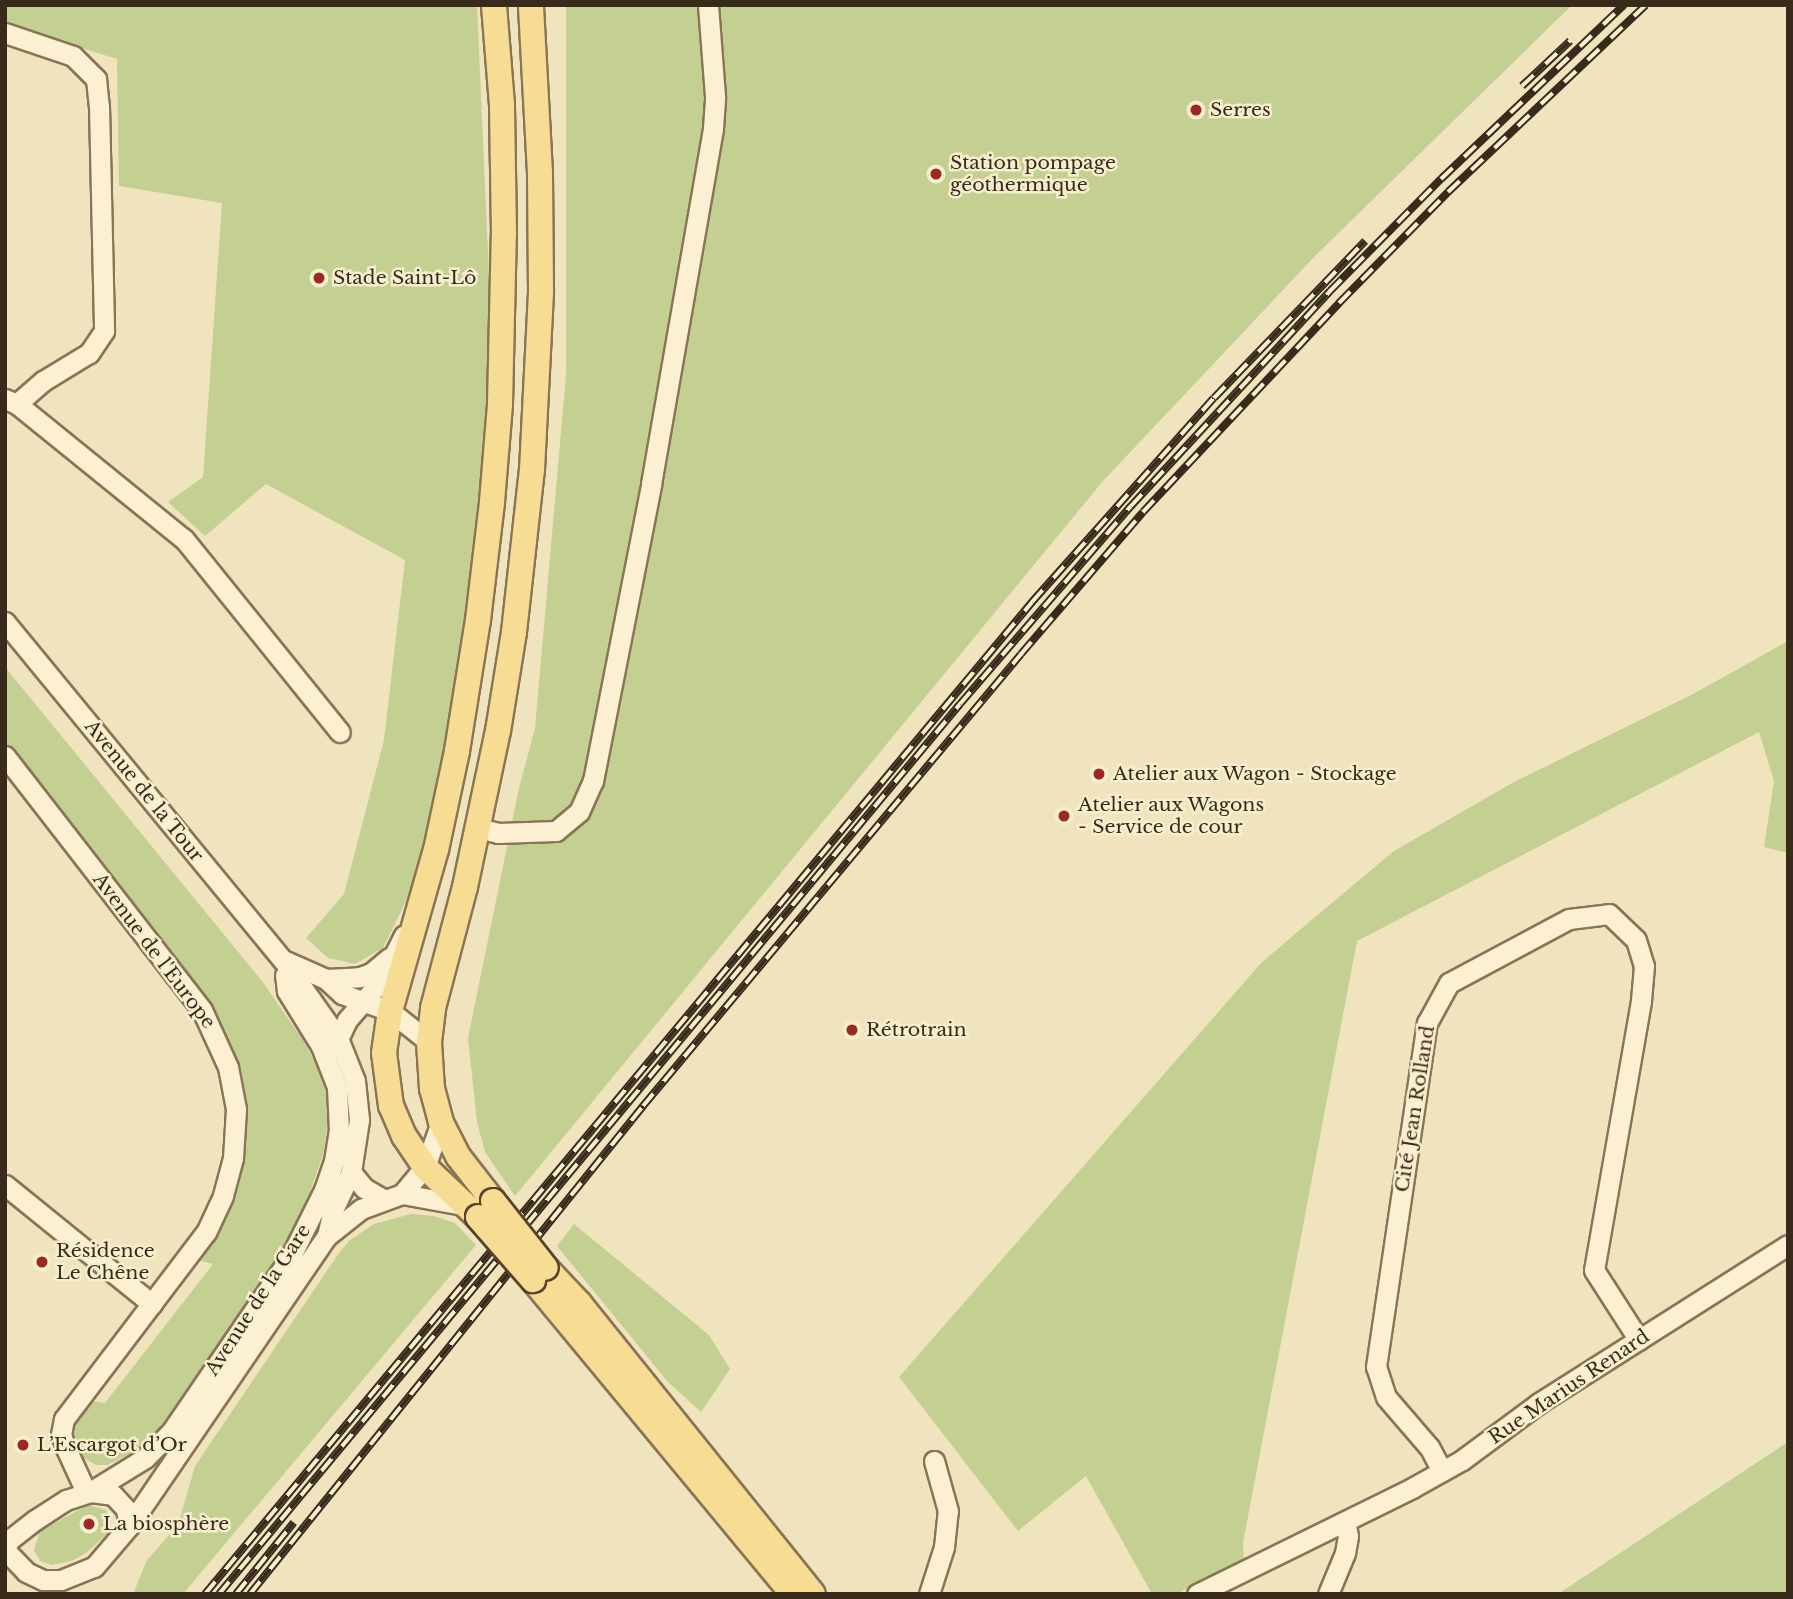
<!DOCTYPE html>
<html>
<head>
<meta charset="utf-8">
<style>
  body { margin:0 }
  #map { position:relative; width:1793px; height:1599px; overflow:hidden; background:#f0e4be; font-family:"Libre Baskerville",serif }
  div>[style] { position:absolute }
  [style*='--x'] { left:calc(var(--x)*1px); top:calc(var(--y)*1px); width:calc(var(--w)*1px); rotate:calc(var(--a)*1deg) }
  .green>* { inset:0; background:#c4cf92 }
  .roads { filter:drop-shadow(2px 0 #8a7456) drop-shadow(-2px 0 #8a7456) drop-shadow(0 2px #8a7456) drop-shadow(0 -2px #8a7456) }
  .minor>* { height:19px; margin:-9.5px; padding:0 9.5px; transform-origin:9.5px; border-radius:9.5px; background:#fbf1d2 }
  .major>* { height:24px; margin:-12px; padding:0 12px; transform-origin:12px; border-radius:12px; background:#f6dd93 }
  .rail>* { height:8px; margin-top:-4px; transform-origin:0; background:repeating-linear-gradient(90deg,#f7eece 0 16px,#382b1b 0 32px); box-sizing:border-box; border-block:2px solid #382b1b }
  .bridges { filter:drop-shadow(2px 0 #57422b) drop-shadow(-2px 0 #57422b) drop-shadow(0 2px #57422b) drop-shadow(0 -2px #57422b) }
  .major-bridge>* { height:24px; margin:-12px; padding:0 12px; transform-origin:12px; border-radius:12px; background:#f6dd93 }
  .dots>* { width:19px; height:19px; translate:-50% -50%; box-sizing:border-box; border:4px solid #f7eece; border-radius:50% }
  span { translate:-50% -50%; white-space:nowrap; text-align:center; line-height:1.15; -webkit-text-stroke:5px #f7eece; paint-order:stroke }
  .poi-label { font-size:19px; color:#382b1b }
  .left { translate:0 -50%; text-align:left }
  .street-label { font-size:19px; color:#382b1b }
  .frame { position:absolute; inset:0; border:7px solid #382b1b; pointer-events:none }
</style>
</head>
<body>
<div id="map">
  <div class="green">
    <i style="clip-path:polygon(5px 5px,477px 5px,492px 343px,474px 563px,447px 735px,419px 861px,405px 903px,383px 948px,355px 964px,328px 958px,306px 938px,344px 894px,384px 740px,405px 560px,266px 484px,205px 536px,168px 502px,203px 477px,222px 203px,119px 186px,117px 59px,5px 24px)"></i>
    <i style="clip-path:polygon(566px 5px,1572px 5px,1315px 256px,1103px 481px,515px 1196px,485px 1152px,477px 1122px,468px 1038px,519px 788px,535px 728px,566px 375px)"></i>
    <i style="clip-path:polygon(1788px 641px,1788px 853px,1764px 847px,1774px 781px,1759px 732px,1357px 941px,1243px 1543px,1244px 1560px,1176px 1594px,1152px 1594px,1086px 1476px,1018px 1531px,899px 1377px,1262px 962px,1333px 902px,1394px 851px,1514px 782px,1693px 694px)"></i>
    <i style="clip-path:polygon(5px 667px,262px 981px,303px 1040px,316px 1064px,326px 1092px,328px 1120px,324px 1151px,305px 1207px,289px 1239px,157px 1434px,136px 1451px,107px 1465px,96px 1465px,82px 1457px,71px 1435px,73px 1422px,88px 1400px,105px 1403px,213px 1264px,197px 1260px,239px 1169px,243px 1146px,244px 1105px,231px 1050px,207px 1002px,5px 743px)"></i>
    <i style="clip-path:polygon(411px 1214px,434px 1216px,455px 1223px,476px 1245px,183px 1594px,133px 1594px,147px 1560px,178px 1525px,195px 1466px,339px 1253px,349px 1241px,374px 1224px)"></i>
    <i style="clip-path:polygon(574px 1224px,709px 1335px,730px 1369px,701px 1412px,667px 1381px,557px 1246px)"></i>
    <i style="clip-path:polygon(1788px 1442px,1788px 1594px,1558px 1594px)"></i>
    <i style="clip-path:polygon(88px 1505px,106px 1510px,111px 1522px,109px 1532px,86px 1553px,72px 1561px,51px 1565px,40px 1561px,34px 1550px,40px 1531px)"></i>
  </div>
  <div class="roads">
    <div class="minor">
      <i style="--x:5;--y:33;--w:72;--a:18.7"></i>
      <i style="--x:73;--y:56;--w:33;--a:45"></i>
      <i style="--x:96;--y:79;--w:27;--a:84"></i>
      <i style="--x:99;--y:106;--w:225;--a:88.7"></i>
      <i style="--x:104;--y:331;--w:27;--a:124"></i>
      <i style="--x:89;--y:353;--w:54;--a:148.7"></i>
      <i style="--x:43;--y:381;--w:35;--a:139"></i>
      <i style="--x:5;--y:399;--w:13;--a:23"></i>
      <i style="--x:17;--y:404;--w:215;--a:39"></i>
      <i style="--x:184;--y:539;--w:248;--a:51.1"></i>
      <i style="--x:5;--y:622;--w:438;--a:50.6"></i>
      <i style="--x:283;--y:960;--w:95;--a:54.8"></i>
      <i style="--x:338;--y:1038;--w:46;--a:68.4"></i>
      <i style="--x:355;--y:1081;--w:39;--a:84"></i>
      <i style="--x:359;--y:1120;--w:53;--a:98.7"></i>
      <i style="--x:351;--y:1172;--w:42;--a:115.3"></i>
      <i style="--x:333;--y:1210;--w:27;--a:103"></i>
      <i style="--x:5;--y:756;--w:321;--a:52.2"></i>
      <i style="--x:202;--y:1010;--w:63;--a:65.5"></i>
      <i style="--x:228;--y:1067;--w:43;--a:79.2"></i>
      <i style="--x:236;--y:1109;--w:49;--a:93.5"></i>
      <i style="--x:233;--y:1158;--w:39;--a:105"></i>
      <i style="--x:223;--y:1196;--w:40;--a:115"></i>
      <i style="--x:206;--y:1232;--w:235;--a:127.2"></i>
      <i style="--x:64;--y:1419;--w:15;--a:101"></i>
      <i style="--x:61;--y:1434;--w:10;--a:73"></i>
      <i style="--x:64;--y:1444;--w:53;--a:65.4"></i>
      <i style="--x:478;--y:828;--w:21;--a:14"></i>
      <i style="--x:498;--y:833;--w:58;--a:-2"></i>
      <i style="--x:556;--y:831;--w:30;--a:-40"></i>
      <i style="--x:579;--y:812;--w:34;--a:-66"></i>
      <i style="--x:593;--y:781;--w:303;--a:-78.9"></i>
      <i style="--x:651;--y:484;--w:361;--a:-80.1"></i>
      <i style="--x:713;--y:128;--w:32;--a:-86"></i>
      <i style="--x:715;--y:96;--w:91;--a:-94.4"></i>
      <i style="--x:283;--y:960;--w:47;--a:23.8"></i>
      <i style="--x:326;--y:979;--w:22;--a:43"></i>
      <i style="--x:342;--y:994;--w:51;--a:19.5"></i>
      <i style="--x:390;--y:1011;--w:50;--a:38.5"></i>
      <i style="--x:326;--y:979;--w:34;--a:-3"></i>
      <i style="--x:360;--y:977;--w:12;--a:-20"></i>
      <i style="--x:371;--y:973;--w:23;--a:-40"></i>
      <i style="--x:334;--y:1048;--w:31;--a:-65"></i>
      <i style="--x:347;--y:1020;--w:52;--a:-48.9"></i>
      <i style="--x:381;--y:981;--w:51;--a:-63.4"></i>
      <i style="--x:351;--y:1172;--w:21;--a:51"></i>
      <i style="--x:364;--y:1188;--w:22;--a:30"></i>
      <i style="--x:5;--y:1185;--w:189;--a:39"></i>
      <i style="--x:402;--y:1194;--w:35;--a:-50"></i>
      <i style="--x:425;--y:1167;--w:48;--a:-70.4"></i>
      <i style="--x:1442;--y:1471;--w:27;--a:-118"></i>
      <i style="--x:1429;--y:1447;--w:66;--a:-130.7"></i>
      <i style="--x:1386;--y:1397;--w:32;--a:-108"></i>
      <i style="--x:1376;--y:1367;--w:348;--a:-81.6"></i>
      <i style="--x:1427;--y:1023;--w:46;--a:-61.2"></i>
      <i style="--x:1449;--y:983;--w:136;--a:-28.1"></i>
      <i style="--x:1569;--y:919;--w:40;--a:-7.1"></i>
      <i style="--x:1609;--y:914;--w:37;--a:44"></i>
      <i style="--x:1636;--y:940;--w:27;--a:73"></i>
      <i style="--x:1644;--y:966;--w:35;--a:95"></i>
      <i style="--x:1641;--y:1001;--w:273;--a:99.9"></i>
      <i style="--x:1594;--y:1270;--w:83;--a:57.3"></i>
      <i style="--x:90;--y:1492;--w:65;--a:-31.7"></i>
      <i style="--x:145;--y:1458;--w:37;--a:-45"></i>
      <i style="--x:171;--y:1432;--w:213;--a:-55.7"></i>
      <i style="--x:291;--y:1256;--w:74;--a:-63.4"></i>
      <i style="--x:324;--y:1190;--w:31;--a:-71"></i>
      <i style="--x:334;--y:1161;--w:30;--a:-81"></i>
      <i style="--x:339;--y:1131;--w:44;--a:-92.6"></i>
      <i style="--x:337;--y:1087;--w:44;--a:-111.3"></i>
      <i style="--x:321;--y:1046;--w:65;--a:-121.7"></i>
      <i style="--x:287;--y:991;--w:16;--a:-97"></i>
      <i style="--x:6;--y:1551;--w:29;--a:46"></i>
      <i style="--x:26;--y:1572;--w:19;--a:25"></i>
      <i style="--x:43;--y:1580;--w:18;--a:0"></i>
      <i style="--x:61;--y:1580;--w:35;--a:-22"></i>
      <i style="--x:94;--y:1567;--w:54;--a:-49.5"></i>
      <i style="--x:129;--y:1526;--w:351;--a:-55.7"></i>
      <i style="--x:327;--y:1236;--w:43;--a:-38.5"></i>
      <i style="--x:361;--y:1209;--w:44;--a:-20.1"></i>
      <i style="--x:402;--y:1194;--w:63;--a:10.1"></i>
      <i style="--x:6;--y:1551;--w:10;--a:-79"></i>
      <i style="--x:8;--y:1541;--w:34;--a:-38"></i>
      <i style="--x:35;--y:1520;--w:37;--a:-33"></i>
      <i style="--x:66;--y:1500;--w:25;--a:-18"></i>
      <i style="--x:90;--y:1492;--w:23;--a:7"></i>
      <i style="--x:113;--y:1495;--w:19;--a:47"></i>
      <i style="--x:126;--y:1509;--w:17;--a:80"></i>
      <i style="--x:929;--y:1594;--w:49;--a:-72.3"></i>
      <i style="--x:944;--y:1547;--w:36;--a:-84"></i>
      <i style="--x:948;--y:1511;--w:52;--a:-105.6"></i>
      <i style="--x:1197;--y:1594;--w:240;--a:-26.2"></i>
      <i style="--x:1412;--y:1488;--w:57;--a:-29.2"></i>
      <i style="--x:1462;--y:1460;--w:96;--a:-36.5"></i>
      <i style="--x:1539;--y:1403;--w:295;--a:-32.4"></i>
      <i style="--x:1328;--y:1594;--w:44;--a:-67.5"></i>
      <i style="--x:1345;--y:1553;--w:17;--a:-80"></i>
      <i style="--x:1348;--y:1536;--w:15;--a:-101"></i>
    </div>
    <div class="major">
      <i style="--x:493;--y:1201;--w:57;--a:-127.9"></i>
      <i style="--x:458;--y:1156;--w:38;--a:-117"></i>
      <i style="--x:441;--y:1122;--w:34;--a:-105"></i>
      <i style="--x:432;--y:1089;--w:47;--a:-93.7"></i>
      <i style="--x:429;--y:1042;--w:34;--a:-83"></i>
      <i style="--x:433;--y:1008;--w:125;--a:-75.2"></i>
      <i style="--x:465;--y:887;--w:159;--a:-78.1"></i>
      <i style="--x:498;--y:731;--w:100;--a:-80.8"></i>
      <i style="--x:514;--y:632;--w:163;--a:-83.7"></i>
      <i style="--x:532;--y:470;--w:180;--a:-87.1"></i>
      <i style="--x:541;--y:290;--w:117;--a:-90.5"></i>
      <i style="--x:540;--y:173;--w:168;--a:-93.1"></i>
      <i style="--x:478;--y:1217;--w:73;--a:-136.7"></i>
      <i style="--x:425;--y:1167;--w:37;--a:-124"></i>
      <i style="--x:404;--y:1136;--w:33;--a:-113"></i>
      <i style="--x:391;--y:1106;--w:53;--a:-97.5"></i>
      <i style="--x:384;--y:1053;--w:42;--a:-81.9"></i>
      <i style="--x:390;--y:1011;--w:167;--a:-74.1"></i>
      <i style="--x:436;--y:850;--w:101;--a:-78"></i>
      <i style="--x:457;--y:751;--w:133;--a:-80.9"></i>
      <i style="--x:478;--y:620;--w:119;--a:-83.2"></i>
      <i style="--x:492;--y:502;--w:98;--a:-85.3"></i>
      <i style="--x:500;--y:404;--w:170;--a:-88.7"></i>
      <i style="--x:504;--y:234;--w:129;--a:-90.9"></i>
      <i style="--x:502;--y:105;--w:100;--a:-94.6"></i>
      <i style="--x:546;--y:1268;--w:48;--a:46.7"></i>
      <i style="--x:579;--y:1303;--w:373;--a:51.2"></i>
      <i style="--x:533;--y:1280;--w:408;--a:50.4"></i>
    </div>
  </div>
  <div class="rail">
    <i style="--x:1522;--y:86;--w:66;--a:-43.2"></i>
    <i style="--x:205;--y:1594;--w:1292;--a:-50.18"></i>
    <i style="--x:1032;--y:602;--w:273;--a:-48.3"></i>
    <i style="--x:1214;--y:398;--w:218;--a:-46.1"></i>
    <i style="--x:219;--y:1594;--w:1158;--a:-50.22"></i>
    <i style="--x:960;--y:704;--w:262;--a:-49.2"></i>
    <i style="--x:1131;--y:506;--w:293;--a:-47.2"></i>
    <i style="--x:1330;--y:291;--w:158;--a:-45.3"></i>
    <i style="--x:1441;--y:179;--w:253;--a:-43.6"></i>
    <i style="--x:236;--y:1594;--w:92;--a:-51.1"></i>
    <i style="--x:250;--y:1594;--w:627;--a:-51.15"></i>
    <i style="--x:643;--y:1106;--w:589;--a:-50.09"></i>
    <i style="--x:1021;--y:654;--w:187;--a:-49.3"></i>
    <i style="--x:1143;--y:512;--w:287;--a:-46.8"></i>
    <i style="--x:1339;--y:303;--w:156;--a:-45.5"></i>
    <i style="--x:1448;--y:192;--w:272;--a:-43.4"></i>
  </div>
  <div class="bridges">
    <div class="major-bridge">
      <i style="--x:493;--y:1201;--w:85;--a:51.7"></i>
      <i style="--x:478;--y:1217;--w:84;--a:48.9"></i>
    </div>
  </div>
  <div class="dots">
    <i style="left:1196px;top:110px;background:#9c2823"></i>
    <i style="left:936px;top:174px;background:#9c2823"></i>
    <i style="left:319px;top:278px;background:#9c2823"></i>
    <i style="left:1099px;top:774px;background:#9c2823"></i>
    <i style="left:1064px;top:816px;background:#9c2823"></i>
    <i style="left:852px;top:1030px;background:#9c2823"></i>
    <i style="left:42px;top:1262px;background:#9c2823"></i>
    <i style="left:23px;top:1445px;background:#9c2823"></i>
    <i style="left:89px;top:1524px;background:#9c2823"></i>
  </div>
  <div class="poi-label">
    <span class="left" style="left:1210px;top:110px">Serres</span>
    <span class="left" style="left:950px;top:174px">Station pompage<br>géothermique</span>
    <span class="left" style="left:333px;top:278px">Stade Saint-Lô</span>
    <span class="left" style="left:1113px;top:774px">Atelier aux Wagon - Stockage</span>
    <span class="left" style="left:1078px;top:816px">Atelier aux Wagons<br>- Service de cour</span>
    <span class="left" style="left:866px;top:1030px">Rétrotrain</span>
    <span class="left" style="left:56px;top:1262px">Résidence<br>Le Chêne</span>
    <span class="left" style="left:37px;top:1445px">L’Escargot d’Or</span>
    <span class="left" style="left:103px;top:1524px">La biosphère</span>
  </div>
  <div class="street-label">
    <span style="left:144px;top:791px;rotate:51deg">Avenue de la Tour</span>
    <span style="left:154px;top:951px;rotate:53deg">Avenue de l'Europe</span>
    <span style="left:1415px;top:1109px;rotate:-81deg">Cité Jean Rolland</span>
    <span style="left:258px;top:1300px;rotate:-57deg">Avenue de la Gare</span>
    <span style="left:1569px;top:1387px;rotate:-34deg">Rue Marius Renard</span>
  </div>
  <div class="frame"></div>
</div>
</body>
</html>
